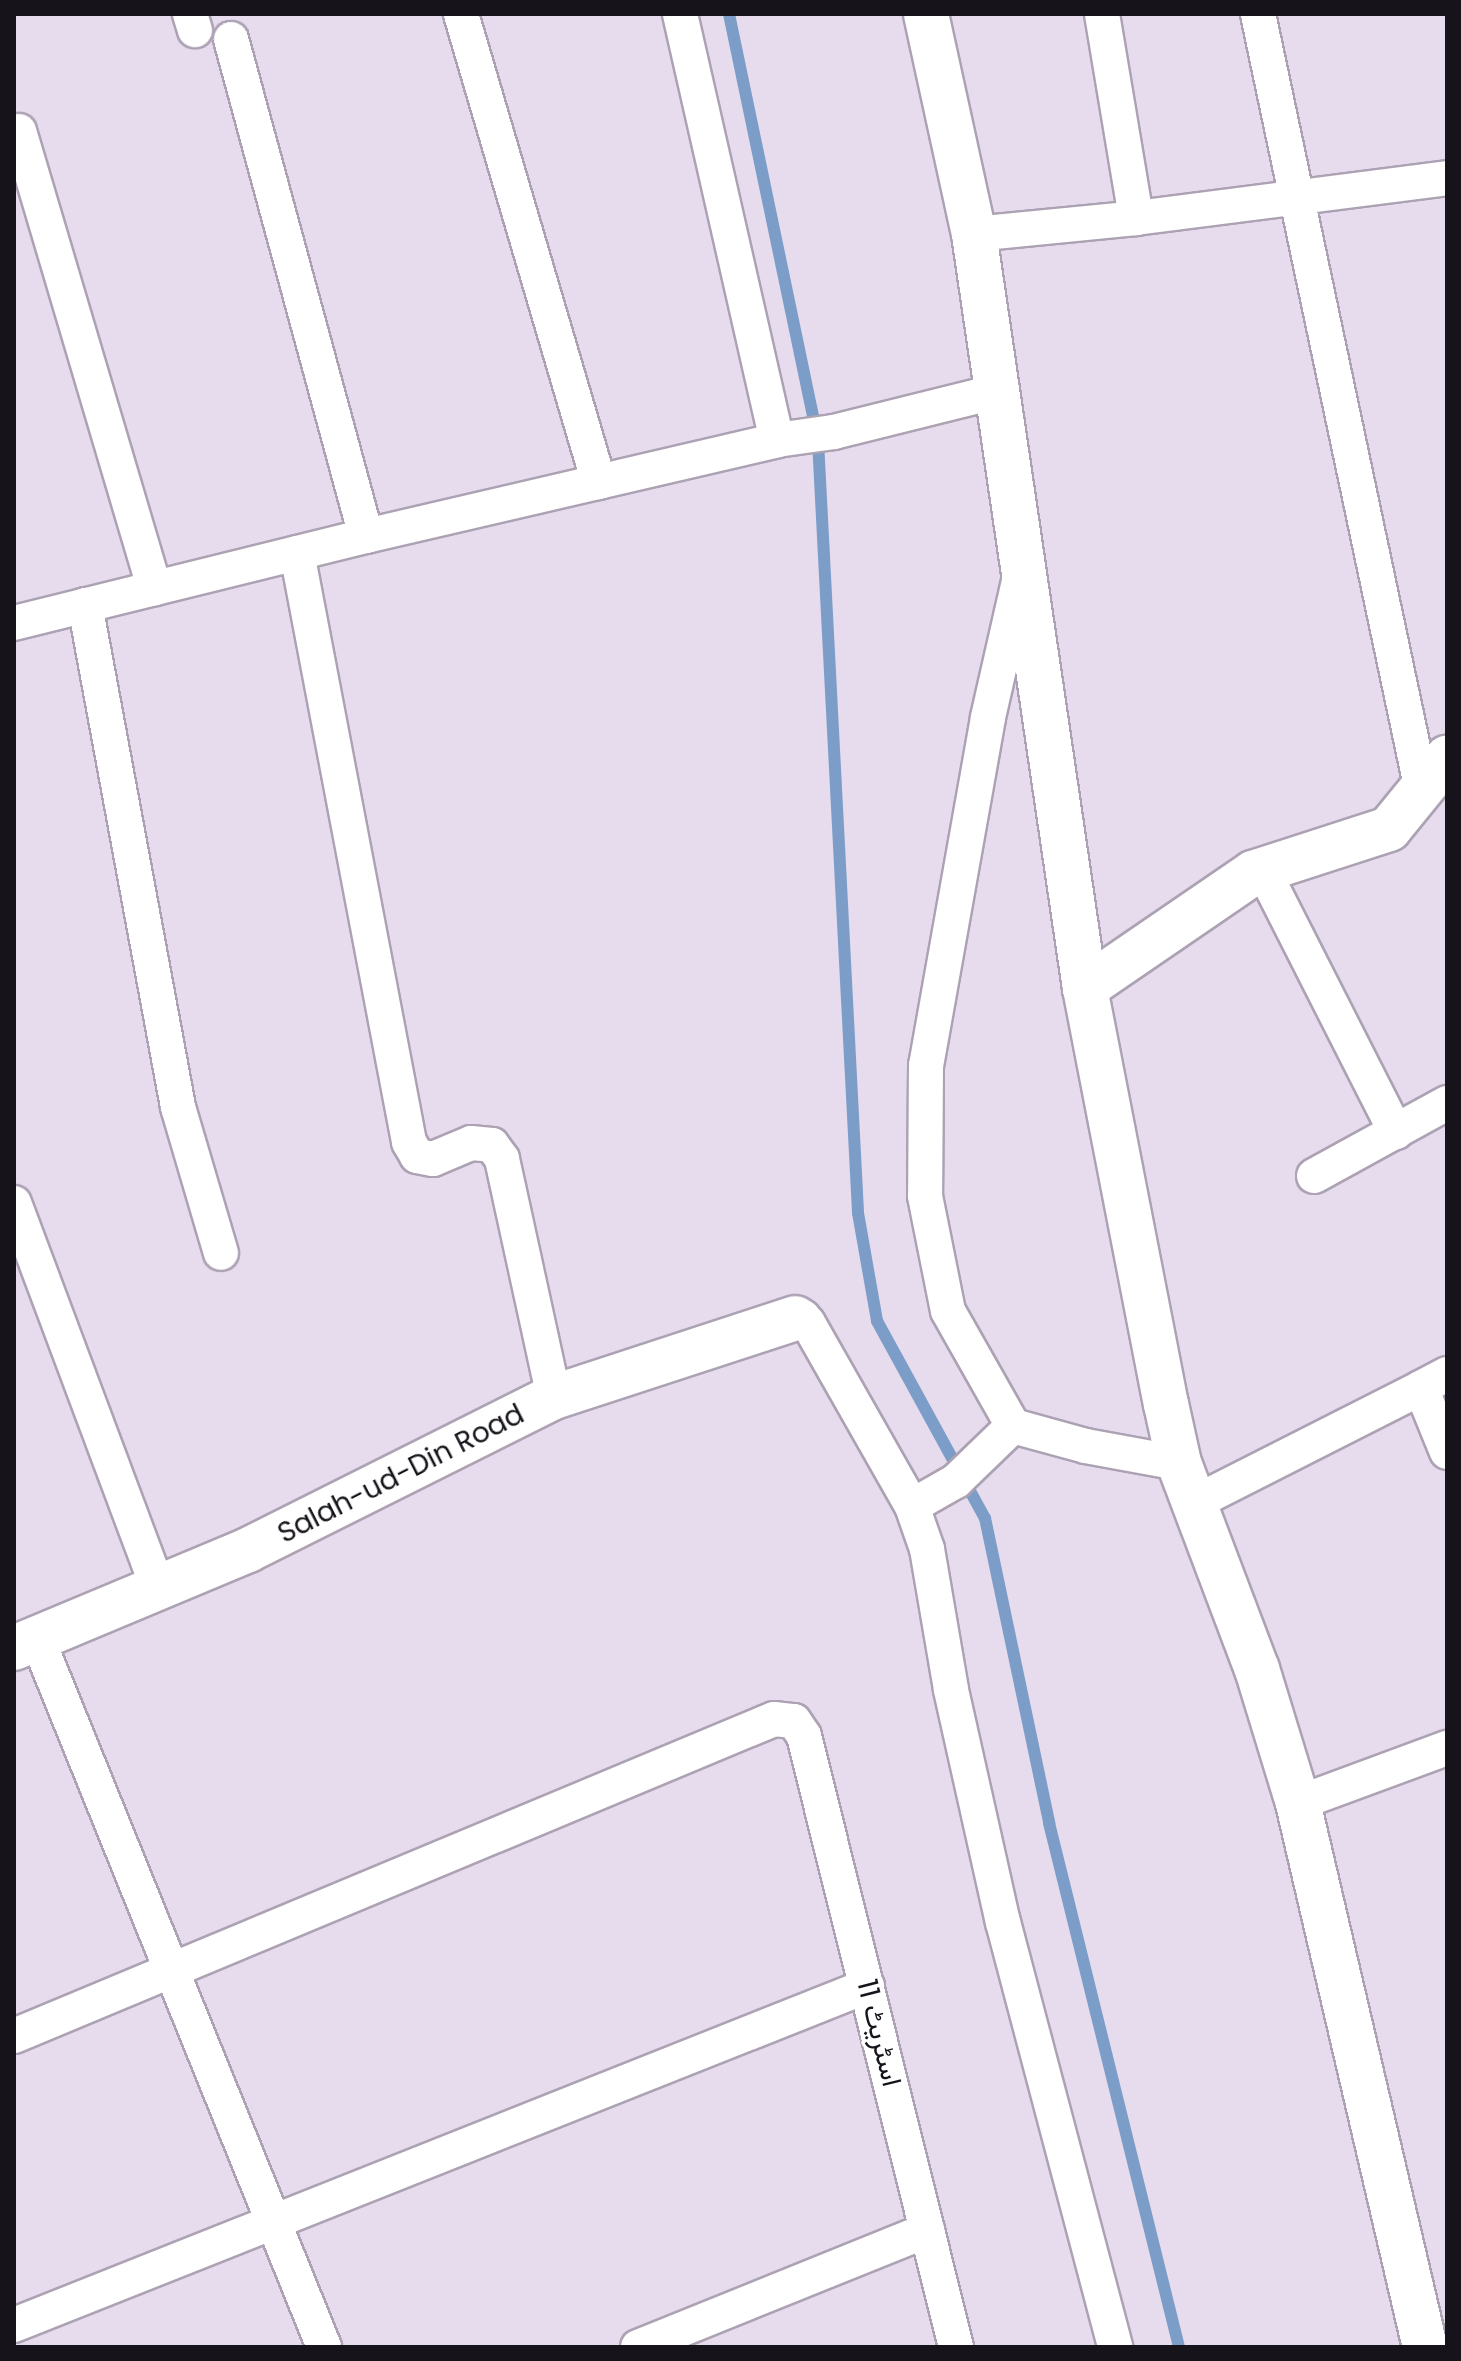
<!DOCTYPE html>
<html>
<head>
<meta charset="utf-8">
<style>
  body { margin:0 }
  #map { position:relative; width:1461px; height:2361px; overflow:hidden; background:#e6dcee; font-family:Poppins,Vazirmatn,sans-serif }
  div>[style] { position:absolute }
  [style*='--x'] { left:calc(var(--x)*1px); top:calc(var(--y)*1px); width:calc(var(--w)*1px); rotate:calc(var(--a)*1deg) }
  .stream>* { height:12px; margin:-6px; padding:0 6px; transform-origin:6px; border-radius:6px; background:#7c9dc8 }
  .roads { filter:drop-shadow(2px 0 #aca2b3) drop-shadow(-2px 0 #aca2b3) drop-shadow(0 2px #aca2b3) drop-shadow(0 -2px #aca2b3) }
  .street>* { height:34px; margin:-17px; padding:0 17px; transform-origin:17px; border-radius:17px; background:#fff }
  .secondary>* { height:44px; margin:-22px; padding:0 22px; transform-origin:22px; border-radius:22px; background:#fff }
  span { translate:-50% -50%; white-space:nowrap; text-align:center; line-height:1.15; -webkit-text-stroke:6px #fff; paint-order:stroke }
  .street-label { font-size:28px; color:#17131a }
  .frame { position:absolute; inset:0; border:16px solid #17131a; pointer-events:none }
</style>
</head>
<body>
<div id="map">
  <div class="stream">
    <i style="--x:729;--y:14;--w:436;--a:78.2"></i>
    <i style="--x:818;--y:441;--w:773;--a:87.03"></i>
    <i style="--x:858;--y:1213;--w:110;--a:80"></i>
    <i style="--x:877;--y:1321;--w:225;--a:61.3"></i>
    <i style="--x:985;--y:1518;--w:312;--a:78.1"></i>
    <i style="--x:1049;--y:1823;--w:540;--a:76.07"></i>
  </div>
  <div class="roads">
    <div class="street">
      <i style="--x:190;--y:14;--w:17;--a:73"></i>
      <i style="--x:461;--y:14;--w:488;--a:73.6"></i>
      <i style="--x:680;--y:14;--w:437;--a:77.2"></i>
      <i style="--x:1102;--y:14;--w:207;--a:80.5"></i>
      <i style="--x:1258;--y:14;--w:793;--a:78.07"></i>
      <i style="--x:231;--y:39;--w:515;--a:74.8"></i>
      <i style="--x:19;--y:131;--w:477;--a:73.5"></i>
      <i style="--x:974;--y:234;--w:163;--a:-5.6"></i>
      <i style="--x:1136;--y:218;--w:314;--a:-7.3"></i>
      <i style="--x:297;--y:553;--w:600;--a:79.23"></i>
      <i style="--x:409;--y:1142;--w:16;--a:60"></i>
      <i style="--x:417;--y:1156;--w:16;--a:11"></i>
      <i style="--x:433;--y:1159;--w:41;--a:-22.8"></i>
      <i style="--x:471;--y:1143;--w:21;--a:5"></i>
      <i style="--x:492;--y:1145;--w:17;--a:54"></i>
      <i style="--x:502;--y:1159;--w:244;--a:77.7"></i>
      <i style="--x:1019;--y:581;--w:140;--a:102.8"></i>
      <i style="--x:988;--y:718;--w:352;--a:100.1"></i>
      <i style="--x:926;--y:1065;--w:131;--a:90.4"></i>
      <i style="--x:925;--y:1196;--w:117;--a:78.7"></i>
      <i style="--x:948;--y:1311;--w:132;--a:60.5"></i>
      <i style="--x:1013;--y:1426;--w:76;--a:15.3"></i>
      <i style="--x:1086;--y:1446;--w:95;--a:10.4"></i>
      <i style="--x:85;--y:605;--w:511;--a:79.5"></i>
      <i style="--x:178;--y:1107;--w:152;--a:73.6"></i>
      <i style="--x:14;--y:623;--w:363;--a:-13.9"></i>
      <i style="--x:366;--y:536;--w:422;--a:-13.1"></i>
      <i style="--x:777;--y:440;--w:58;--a:-8"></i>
      <i style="--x:834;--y:432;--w:169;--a:-14"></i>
      <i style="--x:1263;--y:870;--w:294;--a:63.1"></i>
      <i style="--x:1314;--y:1176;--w:152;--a:-28.8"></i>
      <i style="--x:14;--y:1203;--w:411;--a:69.5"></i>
      <i style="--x:795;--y:1318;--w:8;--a:-7"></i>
      <i style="--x:803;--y:1317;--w:8;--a:50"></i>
      <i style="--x:808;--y:1323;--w:210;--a:60.4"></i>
      <i style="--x:912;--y:1506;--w:46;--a:70.8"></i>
      <i style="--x:927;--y:1549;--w:143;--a:80.3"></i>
      <i style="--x:951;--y:1690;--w:238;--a:77.4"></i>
      <i style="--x:1003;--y:1922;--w:440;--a:75.2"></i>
      <i style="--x:1447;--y:1374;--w:30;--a:152"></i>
      <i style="--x:1421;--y:1388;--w:69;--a:67.9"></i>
      <i style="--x:1194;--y:1503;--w:254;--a:-26.9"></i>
      <i style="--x:912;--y:1506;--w:51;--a:-29.6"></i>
      <i style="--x:956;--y:1481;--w:79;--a:-44"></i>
      <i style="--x:37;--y:1638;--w:765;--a:67.96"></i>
      <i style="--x:1298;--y:1803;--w:159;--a:-20.3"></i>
      <i style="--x:14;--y:2036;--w:823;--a:-22.64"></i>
      <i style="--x:774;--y:1719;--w:20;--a:6"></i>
      <i style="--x:794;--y:1721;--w:18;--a:56"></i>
      <i style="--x:804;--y:1736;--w:630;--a:76.03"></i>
      <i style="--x:14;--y:2325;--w:918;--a:-21.67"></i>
      <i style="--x:638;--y:2347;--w:312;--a:-22"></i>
    </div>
    <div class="secondary">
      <i style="--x:926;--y:14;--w:225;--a:77.7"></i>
      <i style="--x:974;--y:234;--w:762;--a:81.63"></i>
      <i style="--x:1085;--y:988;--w:424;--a:79"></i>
      <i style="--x:1166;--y:1404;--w:60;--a:77.6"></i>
      <i style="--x:1179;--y:1463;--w:220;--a:69.3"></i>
      <i style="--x:1257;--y:1669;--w:140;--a:73"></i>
      <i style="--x:1298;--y:1803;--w:559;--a:76.86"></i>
      <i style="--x:1085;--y:988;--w:204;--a:-34.4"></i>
      <i style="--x:1253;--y:873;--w:143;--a:-17.9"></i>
      <i style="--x:1389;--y:829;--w:92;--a:-50.8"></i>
      <i style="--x:14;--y:1648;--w:254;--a:-22.7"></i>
      <i style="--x:248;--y:1550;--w:342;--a:-26.6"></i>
      <i style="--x:554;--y:1397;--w:254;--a:-18.1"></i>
    </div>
  </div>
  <div class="street-label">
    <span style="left:401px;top:1474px;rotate:-27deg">Salah-ud-Din Road</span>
    <span style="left:879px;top:2033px;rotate:76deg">اسٹریٹ 11</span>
  </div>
  <div class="frame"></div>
</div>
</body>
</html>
